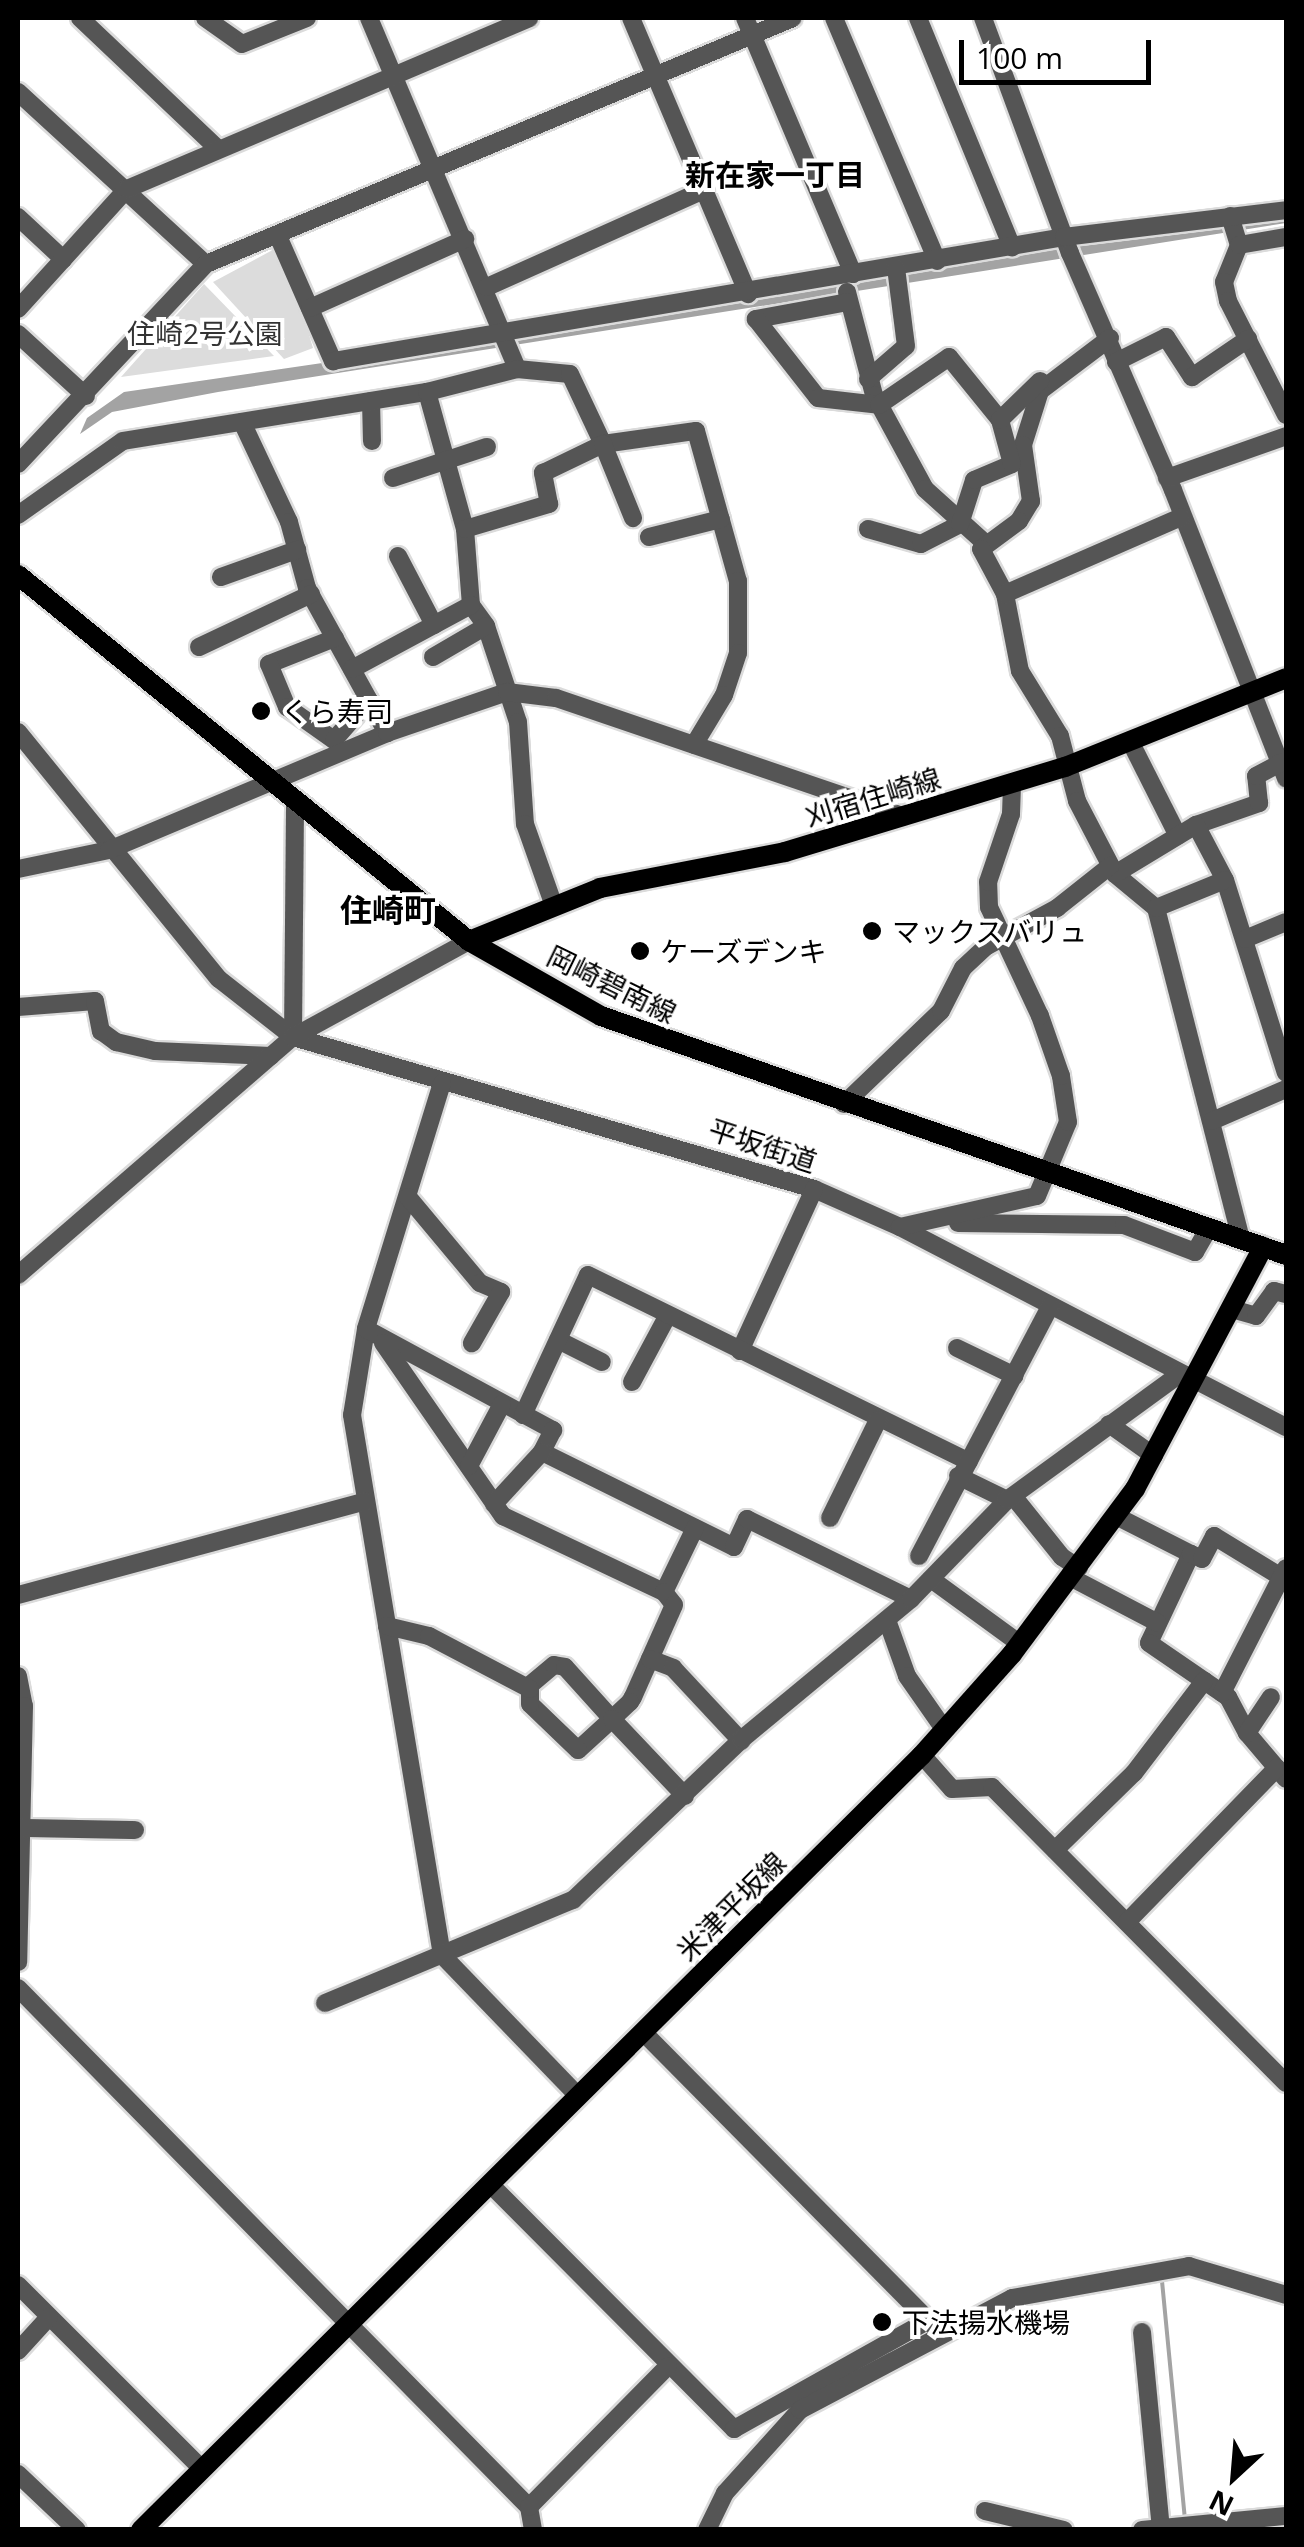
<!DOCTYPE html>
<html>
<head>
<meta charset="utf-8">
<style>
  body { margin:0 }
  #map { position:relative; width:1304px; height:2547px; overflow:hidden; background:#fff; font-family:"Open Sans","Noto Sans JP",sans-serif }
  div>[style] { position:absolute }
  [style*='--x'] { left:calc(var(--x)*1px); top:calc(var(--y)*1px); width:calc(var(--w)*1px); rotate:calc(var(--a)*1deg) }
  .green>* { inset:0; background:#dcdcdc }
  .water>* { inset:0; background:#a3a3a3 }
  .stream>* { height:4px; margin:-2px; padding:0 2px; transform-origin:2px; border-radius:2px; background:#a3a3a3 }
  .roads { filter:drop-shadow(2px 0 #dbdbdb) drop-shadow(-2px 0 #dbdbdb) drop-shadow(0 2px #dbdbdb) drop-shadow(0 -2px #dbdbdb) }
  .minor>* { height:18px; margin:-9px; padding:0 9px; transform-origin:9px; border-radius:9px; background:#555 }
  .major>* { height:20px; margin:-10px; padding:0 10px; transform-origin:10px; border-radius:10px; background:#000 }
  .dots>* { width:28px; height:28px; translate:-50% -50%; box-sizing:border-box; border:5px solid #fff; border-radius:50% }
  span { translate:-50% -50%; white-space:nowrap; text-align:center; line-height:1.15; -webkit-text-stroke:8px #fff; paint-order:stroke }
  .park-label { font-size:28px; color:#333 }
  .poi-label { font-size:28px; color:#000 }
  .left { translate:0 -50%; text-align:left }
  .street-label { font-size:28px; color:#000 }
  .neighbourhood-label { font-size:30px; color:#000; font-weight:700 }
  .quarter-label { font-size:32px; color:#000; font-weight:700 }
  .frame { position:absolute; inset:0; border:20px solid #000; pointer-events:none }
  .north { position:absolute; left:1184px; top:2427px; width:100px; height:100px; -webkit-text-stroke:8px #fff; paint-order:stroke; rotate:206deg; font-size:28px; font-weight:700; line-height:40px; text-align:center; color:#000 }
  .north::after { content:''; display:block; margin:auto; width:35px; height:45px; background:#000; clip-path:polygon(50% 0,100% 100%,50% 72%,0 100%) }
  .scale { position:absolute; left:959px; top:40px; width:192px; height:45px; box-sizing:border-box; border:5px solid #000; border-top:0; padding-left:12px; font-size:30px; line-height:35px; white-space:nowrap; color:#000; -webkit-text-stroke:8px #fff; paint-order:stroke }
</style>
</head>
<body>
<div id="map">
  <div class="green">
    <i style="clip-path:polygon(282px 245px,313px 348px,284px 359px,213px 282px)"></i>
    <i style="clip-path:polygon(204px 284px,274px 356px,121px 377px)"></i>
  </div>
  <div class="water">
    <i style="clip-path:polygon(1286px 215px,1286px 223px,218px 392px,112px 412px,80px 434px,87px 418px,124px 392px,568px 327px,1029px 248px)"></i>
  </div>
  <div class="stream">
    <i style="--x:1162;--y:2281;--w:240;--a:84.5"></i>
  </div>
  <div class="roads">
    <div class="minor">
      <i style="--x:80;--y:18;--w:190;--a:43.5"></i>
      <i style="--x:205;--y:18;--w:45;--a:35.1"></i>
      <i style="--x:242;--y:44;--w:70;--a:-21.8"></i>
      <i style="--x:369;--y:18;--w:381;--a:67.1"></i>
      <i style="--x:631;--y:18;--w:300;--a:67"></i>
      <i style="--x:745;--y:18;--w:278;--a:67.1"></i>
      <i style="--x:834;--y:18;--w:264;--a:67"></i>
      <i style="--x:918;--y:18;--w:248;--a:67.7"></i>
      <i style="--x:983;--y:18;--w:251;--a:69.7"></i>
      <i style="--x:1070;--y:253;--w:258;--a:66.5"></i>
      <i style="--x:1173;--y:490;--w:310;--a:68.6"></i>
      <i style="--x:18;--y:92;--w:255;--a:42.5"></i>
      <i style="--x:1230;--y:216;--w:30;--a:73"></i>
      <i style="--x:1239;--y:245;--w:40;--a:112"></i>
      <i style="--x:1224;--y:282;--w:19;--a:78"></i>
      <i style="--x:1228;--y:301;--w:128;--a:63"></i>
      <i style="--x:18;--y:217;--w:62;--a:43"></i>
      <i style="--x:278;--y:236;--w:137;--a:66.3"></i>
      <i style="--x:333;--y:361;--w:741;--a:-9.63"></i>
      <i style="--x:1064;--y:237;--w:224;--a:-6.9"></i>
      <i style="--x:1239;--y:245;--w:48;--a:-9.7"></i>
      <i style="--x:487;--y:287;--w:235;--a:-24.1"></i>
      <i style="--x:847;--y:292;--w:106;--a:75.3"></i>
      <i style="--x:874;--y:395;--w:107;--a:61.5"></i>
      <i style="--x:925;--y:489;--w:81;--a:42"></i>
      <i style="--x:848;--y:302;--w:94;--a:169.5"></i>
      <i style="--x:756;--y:319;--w:100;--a:51.9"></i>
      <i style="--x:818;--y:398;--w:61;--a:6.5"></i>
      <i style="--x:879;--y:405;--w:85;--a:-34.4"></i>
      <i style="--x:949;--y:357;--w:81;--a:51"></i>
      <i style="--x:310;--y:308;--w:170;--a:-24"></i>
      <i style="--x:18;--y:309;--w:162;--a:-47.8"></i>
      <i style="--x:127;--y:189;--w:437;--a:-23"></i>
      <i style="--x:18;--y:334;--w:92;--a:42.4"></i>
      <i style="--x:1110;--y:338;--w:88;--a:142.9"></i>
      <i style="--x:1040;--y:391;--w:57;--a:107.5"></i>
      <i style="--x:1023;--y:445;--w:57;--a:81.9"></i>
      <i style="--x:1031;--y:501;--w:23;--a:121"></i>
      <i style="--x:1019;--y:521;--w:47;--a:143.6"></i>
      <i style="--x:981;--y:549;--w:51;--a:61.9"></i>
      <i style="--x:1005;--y:594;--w:78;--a:79"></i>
      <i style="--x:1020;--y:671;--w:76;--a:58.4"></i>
      <i style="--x:1060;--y:736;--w:67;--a:75.3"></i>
      <i style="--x:1077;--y:801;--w:82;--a:62.5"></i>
      <i style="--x:1115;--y:874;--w:53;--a:39.7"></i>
      <i style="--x:1156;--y:908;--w:342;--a:75.6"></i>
      <i style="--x:1116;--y:362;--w:56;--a:-26.6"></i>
      <i style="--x:1166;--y:337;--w:48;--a:57"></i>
      <i style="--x:1192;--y:377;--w:68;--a:-34.2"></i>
      <i style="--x:868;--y:379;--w:50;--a:-41"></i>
      <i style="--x:906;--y:346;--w:79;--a:-97.3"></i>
      <i style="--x:427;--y:392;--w:142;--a:74.5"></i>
      <i style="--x:465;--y:529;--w:76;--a:85.5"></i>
      <i style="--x:471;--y:605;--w:26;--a:54"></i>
      <i style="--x:486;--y:626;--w:101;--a:71.6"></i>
      <i style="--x:518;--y:722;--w:102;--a:86.1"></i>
      <i style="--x:525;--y:824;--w:84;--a:70.5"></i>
      <i style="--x:371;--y:401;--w:40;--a:88.6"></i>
      <i style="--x:242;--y:422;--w:110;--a:64.8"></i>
      <i style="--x:289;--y:522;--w:68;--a:74.7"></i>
      <i style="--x:307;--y:588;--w:166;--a:61.1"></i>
      <i style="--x:18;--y:464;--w:274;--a:-46.8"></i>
      <i style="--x:206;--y:264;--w:636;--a:-22.74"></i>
      <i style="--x:393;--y:478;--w:99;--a:-18.3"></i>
      <i style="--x:1167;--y:478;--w:126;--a:-19.4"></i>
      <i style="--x:18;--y:515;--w:128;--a:-35.2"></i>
      <i style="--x:123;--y:441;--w:308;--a:-9.2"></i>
      <i style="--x:427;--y:392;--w:93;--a:-14.3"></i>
      <i style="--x:517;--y:369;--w:53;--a:5.4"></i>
      <i style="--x:570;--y:374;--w:77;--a:64.8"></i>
      <i style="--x:603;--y:444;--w:94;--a:-8"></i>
      <i style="--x:696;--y:431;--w:156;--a:74.4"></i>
      <i style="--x:738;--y:581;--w:72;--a:90"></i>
      <i style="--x:738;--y:653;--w:44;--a:108.4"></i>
      <i style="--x:724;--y:695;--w:58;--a:121"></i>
      <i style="--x:465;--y:529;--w:88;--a:-16.6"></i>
      <i style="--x:549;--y:504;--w:32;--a:-101"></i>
      <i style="--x:543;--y:473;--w:67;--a:-25.8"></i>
      <i style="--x:603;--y:444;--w:80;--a:67.9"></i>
      <i style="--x:868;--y:529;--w:55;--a:15.8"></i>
      <i style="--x:921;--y:544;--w:44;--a:-27.1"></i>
      <i style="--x:960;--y:524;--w:46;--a:-72.3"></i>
      <i style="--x:974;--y:480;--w:41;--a:-22.8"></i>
      <i style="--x:1012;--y:464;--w:46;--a:-105.3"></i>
      <i style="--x:1000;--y:420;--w:56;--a:-44.3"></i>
      <i style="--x:649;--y:537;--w:74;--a:-14"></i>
      <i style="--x:398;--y:556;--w:78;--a:62.4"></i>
      <i style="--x:221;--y:577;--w:81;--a:-19.6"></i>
      <i style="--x:1005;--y:594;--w:192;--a:-23.6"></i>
      <i style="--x:335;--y:638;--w:71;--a:158.5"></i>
      <i style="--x:269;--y:664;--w:47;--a:67.3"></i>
      <i style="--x:287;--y:707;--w:57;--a:35.1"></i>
      <i style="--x:334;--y:740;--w:53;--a:-48.8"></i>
      <i style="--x:199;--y:647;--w:124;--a:-25.3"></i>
      <i style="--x:433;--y:657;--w:61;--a:-30.3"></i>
      <i style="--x:352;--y:669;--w:135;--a:-28.3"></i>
      <i style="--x:18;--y:732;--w:318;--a:50.9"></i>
      <i style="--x:219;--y:979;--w:94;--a:38.1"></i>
      <i style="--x:293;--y:1037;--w:543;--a:16.26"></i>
      <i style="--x:814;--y:1189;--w:94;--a:23.8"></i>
      <i style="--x:900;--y:1227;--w:435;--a:27.4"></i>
      <i style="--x:1130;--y:741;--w:106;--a:63.2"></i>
      <i style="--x:1196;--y:825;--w:67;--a:-19.2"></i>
      <i style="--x:1259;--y:803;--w:27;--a:-96"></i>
      <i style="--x:1256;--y:776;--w:30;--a:-28"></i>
      <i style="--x:18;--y:869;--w:93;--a:-11.8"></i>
      <i style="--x:109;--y:850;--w:302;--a:-22.8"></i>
      <i style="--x:387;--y:733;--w:127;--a:-18.9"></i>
      <i style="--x:507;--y:692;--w:49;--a:7"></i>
      <i style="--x:556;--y:698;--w:367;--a:18.8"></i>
      <i style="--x:1115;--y:874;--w:95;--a:-31.2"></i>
      <i style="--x:1196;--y:825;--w:62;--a:62.2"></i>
      <i style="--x:1225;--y:880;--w:202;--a:72.5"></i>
      <i style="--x:1156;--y:908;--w:74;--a:-22.1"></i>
      <i style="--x:1245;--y:939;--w:44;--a:-22.5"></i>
      <i style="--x:18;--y:1007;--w:77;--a:-4.5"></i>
      <i style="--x:95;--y:1001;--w:31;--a:79"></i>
      <i style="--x:101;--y:1031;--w:19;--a:36"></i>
      <i style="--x:116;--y:1042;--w:40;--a:13"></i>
      <i style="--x:155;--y:1051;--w:116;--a:2.5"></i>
      <i style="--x:293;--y:1037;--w:235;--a:-89.5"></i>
      <i style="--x:442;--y:1083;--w:257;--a:107.2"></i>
      <i style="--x:366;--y:1329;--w:87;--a:99.2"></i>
      <i style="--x:352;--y:1415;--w:547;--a:80.54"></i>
      <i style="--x:442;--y:1955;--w:196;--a:46"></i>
      <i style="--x:844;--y:1104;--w:134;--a:-43.8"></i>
      <i style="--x:941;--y:1011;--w:48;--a:-62.9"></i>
      <i style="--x:963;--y:968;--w:33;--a:-43"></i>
      <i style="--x:987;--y:946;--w:80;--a:-28.5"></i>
      <i style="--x:1057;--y:908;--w:68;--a:-38.4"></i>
      <i style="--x:1212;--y:1121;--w:81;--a:-23.4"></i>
      <i style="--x:408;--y:1197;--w:112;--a:50.1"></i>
      <i style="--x:480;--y:1283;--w:23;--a:23"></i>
      <i style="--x:501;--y:1292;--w:59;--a:119.6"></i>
      <i style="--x:958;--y:1223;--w:166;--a:0.7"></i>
      <i style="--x:1124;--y:1225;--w:76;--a:20.8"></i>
      <i style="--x:1195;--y:1252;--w:28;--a:-60"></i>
      <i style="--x:900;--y:1227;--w:140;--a:-12.8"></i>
      <i style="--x:1037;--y:1196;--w:80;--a:-67.3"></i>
      <i style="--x:1068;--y:1122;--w:47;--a:-98.7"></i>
      <i style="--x:1061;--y:1076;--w:64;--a:-109.3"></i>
      <i style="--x:1040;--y:1016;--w:120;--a:-115.1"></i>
      <i style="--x:989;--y:907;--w:25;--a:-92"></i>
      <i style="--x:988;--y:882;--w:72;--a:-71.3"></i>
      <i style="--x:1011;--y:814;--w:31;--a:-88"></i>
      <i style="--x:18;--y:1275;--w:364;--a:-40.9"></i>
      <i style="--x:293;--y:1037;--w:200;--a:-28.6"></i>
      <i style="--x:1232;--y:1309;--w:25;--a:16"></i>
      <i style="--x:1256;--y:1316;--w:31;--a:-54"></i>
      <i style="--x:1274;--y:1291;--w:12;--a:14"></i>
      <i style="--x:366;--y:1329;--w:213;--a:28.4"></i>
      <i style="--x:553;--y:1430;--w:25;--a:117"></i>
      <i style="--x:542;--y:1452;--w:214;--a:26.3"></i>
      <i style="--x:734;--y:1547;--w:31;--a:-65"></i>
      <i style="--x:747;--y:1519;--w:182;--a:26"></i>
      <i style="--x:558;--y:1340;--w:49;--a:26.6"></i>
      <i style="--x:383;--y:1343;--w:211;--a:55.3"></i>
      <i style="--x:503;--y:1516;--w:178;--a:25.3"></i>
      <i style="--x:664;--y:1592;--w:71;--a:-64.2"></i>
      <i style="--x:957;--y:1348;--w:64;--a:25.8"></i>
      <i style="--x:740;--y:1351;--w:178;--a:-65.4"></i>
      <i style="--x:632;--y:1382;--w:76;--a:-61.8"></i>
      <i style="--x:523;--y:1415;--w:154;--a:-65.1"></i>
      <i style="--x:588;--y:1275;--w:424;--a:26.1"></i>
      <i style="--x:1109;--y:1424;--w:55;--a:35.4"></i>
      <i style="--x:469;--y:1466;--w:70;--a:-62"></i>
      <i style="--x:958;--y:1476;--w:55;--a:26.1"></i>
      <i style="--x:1013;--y:1496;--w:78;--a:51.2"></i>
      <i style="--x:1062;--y:1557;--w:20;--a:33"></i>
      <i style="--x:494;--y:1504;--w:71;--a:-47.3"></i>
      <i style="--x:1116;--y:1516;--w:84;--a:26.9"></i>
      <i style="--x:1191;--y:1554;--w:98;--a:115.3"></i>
      <i style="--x:1149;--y:1643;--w:96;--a:34.4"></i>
      <i style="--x:1228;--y:1697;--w:41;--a:62.2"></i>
      <i style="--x:1247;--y:1733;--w:60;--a:49.7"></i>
      <i style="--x:830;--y:1518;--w:109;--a:-63.9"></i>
      <i style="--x:1191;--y:1554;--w:12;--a:24"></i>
      <i style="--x:1202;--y:1559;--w:26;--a:-62"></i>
      <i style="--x:1214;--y:1536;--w:84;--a:31.4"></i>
      <i style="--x:919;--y:1556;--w:282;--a:-62.3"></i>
      <i style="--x:1072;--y:1578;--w:97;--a:27.6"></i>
      <i style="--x:931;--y:1579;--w:110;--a:36.1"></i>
      <i style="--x:664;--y:1592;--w:16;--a:52"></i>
      <i style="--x:674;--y:1605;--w:101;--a:114"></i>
      <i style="--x:633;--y:1697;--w:6;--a:121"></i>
      <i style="--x:630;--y:1702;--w:25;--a:137"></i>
      <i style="--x:612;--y:1719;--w:46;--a:137.6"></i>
      <i style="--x:578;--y:1750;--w:66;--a:-136.2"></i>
      <i style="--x:530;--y:1704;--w:19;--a:-90"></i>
      <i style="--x:530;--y:1685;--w:31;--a:-40"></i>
      <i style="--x:554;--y:1665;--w:11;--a:10"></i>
      <i style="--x:565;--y:1667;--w:70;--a:47.9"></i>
      <i style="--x:612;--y:1719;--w:106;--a:46.5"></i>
      <i style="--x:18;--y:1595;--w:360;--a:-15.1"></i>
      <i style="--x:887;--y:1620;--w:59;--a:70.3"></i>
      <i style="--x:907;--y:1676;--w:65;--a:55.1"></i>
      <i style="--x:387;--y:1626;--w:43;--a:13.4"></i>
      <i style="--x:429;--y:1636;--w:114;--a:27.7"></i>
      <i style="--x:650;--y:1659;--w:25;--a:21"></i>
      <i style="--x:673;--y:1668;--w:100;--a:47"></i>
      <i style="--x:18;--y:1676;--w:31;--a:79"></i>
      <i style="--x:24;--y:1706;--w:256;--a:91.3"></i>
      <i style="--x:1222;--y:1693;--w:140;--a:-62.9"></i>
      <i style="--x:1247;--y:1733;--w:43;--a:-56.3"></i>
      <i style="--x:922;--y:1755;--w:45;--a:48.6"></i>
      <i style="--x:952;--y:1789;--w:40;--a:-2.9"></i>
      <i style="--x:992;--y:1787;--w:417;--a:45.2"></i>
      <i style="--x:22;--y:1828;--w:113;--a:1"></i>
      <i style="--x:1055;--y:1850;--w:110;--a:-44.3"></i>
      <i style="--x:1134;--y:1773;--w:116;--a:-52.7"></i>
      <i style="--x:1127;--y:1922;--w:215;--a:-45.8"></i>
      <i style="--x:18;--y:1988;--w:728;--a:45.45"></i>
      <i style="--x:529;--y:2507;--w:23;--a:80"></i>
      <i style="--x:325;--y:2003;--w:269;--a:-22.6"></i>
      <i style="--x:573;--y:1900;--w:233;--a:-43.6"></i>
      <i style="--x:742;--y:1739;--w:219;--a:-39.6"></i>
      <i style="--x:911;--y:1599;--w:138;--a:-45.9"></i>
      <i style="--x:1007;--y:1500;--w:214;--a:-36.1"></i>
      <i style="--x:643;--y:2032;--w:415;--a:45.3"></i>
      <i style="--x:490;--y:2184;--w:346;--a:45.1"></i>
      <i style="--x:734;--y:2429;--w:223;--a:-29.2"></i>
      <i style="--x:18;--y:2285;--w:259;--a:45"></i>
      <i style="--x:1142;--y:2332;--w:199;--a:84.5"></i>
      <i style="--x:18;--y:2351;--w:46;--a:-47.6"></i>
      <i style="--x:18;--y:2474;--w:81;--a:43.5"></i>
      <i style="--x:529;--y:2507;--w:198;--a:-45.4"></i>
      <i style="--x:985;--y:2511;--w:81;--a:13.5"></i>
      <i style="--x:707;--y:2530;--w:41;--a:-64.1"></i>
      <i style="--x:725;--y:2493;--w:112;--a:-47.9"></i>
      <i style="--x:800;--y:2410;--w:240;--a:-27.8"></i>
      <i style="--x:1012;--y:2298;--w:180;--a:-10.2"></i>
      <i style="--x:1189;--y:2266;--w:101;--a:16.6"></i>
      <i style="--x:1142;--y:2530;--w:145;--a:-5.6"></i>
    </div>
    <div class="major">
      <i style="--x:18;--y:575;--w:581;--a:39.06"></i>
      <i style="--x:469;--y:941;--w:152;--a:29.6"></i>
      <i style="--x:601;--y:1016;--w:725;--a:19.23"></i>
      <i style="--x:469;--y:941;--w:141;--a:-22"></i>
      <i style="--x:600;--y:888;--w:188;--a:-11"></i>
      <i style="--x:785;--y:852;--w:293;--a:-16.9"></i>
      <i style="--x:1065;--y:767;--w:238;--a:-21.9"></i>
      <i style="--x:141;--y:2530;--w:1100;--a:-44.78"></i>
      <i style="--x:922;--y:1755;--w:135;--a:-48.3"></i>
      <i style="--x:1012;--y:1654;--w:206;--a:-53.3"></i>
      <i style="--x:1135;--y:1489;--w:274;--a:-62.1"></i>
    </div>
  </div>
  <div class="dots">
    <i style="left:261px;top:711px;background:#000"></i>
    <i style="left:872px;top:931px;background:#000"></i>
    <i style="left:640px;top:951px;background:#000"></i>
    <i style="left:882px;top:2322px;background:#000"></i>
  </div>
  <div class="park-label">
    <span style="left:205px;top:333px">住崎2号公園</span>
  </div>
  <div class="poi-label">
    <span class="left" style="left:281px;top:711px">くら寿司</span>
    <span class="left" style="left:892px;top:931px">マックスバリュ</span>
    <span class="left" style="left:660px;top:951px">ケーズデンキ</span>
    <span class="left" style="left:902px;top:2322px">下法揚水機場</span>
  </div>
  <div class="street-label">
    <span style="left:873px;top:797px;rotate:-17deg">刈宿住崎線</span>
    <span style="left:612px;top:984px;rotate:26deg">岡崎碧南線</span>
    <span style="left:763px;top:1145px;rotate:18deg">平坂街道</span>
    <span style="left:731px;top:1906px;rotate:-45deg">米津平坂線</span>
  </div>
  <div class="neighbourhood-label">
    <span style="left:775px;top:175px">新在家一丁目</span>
  </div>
  <div class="quarter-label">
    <span style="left:388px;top:910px">住崎町</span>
  </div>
  <div class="frame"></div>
  <div class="north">N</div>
  <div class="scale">100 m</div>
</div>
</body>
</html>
